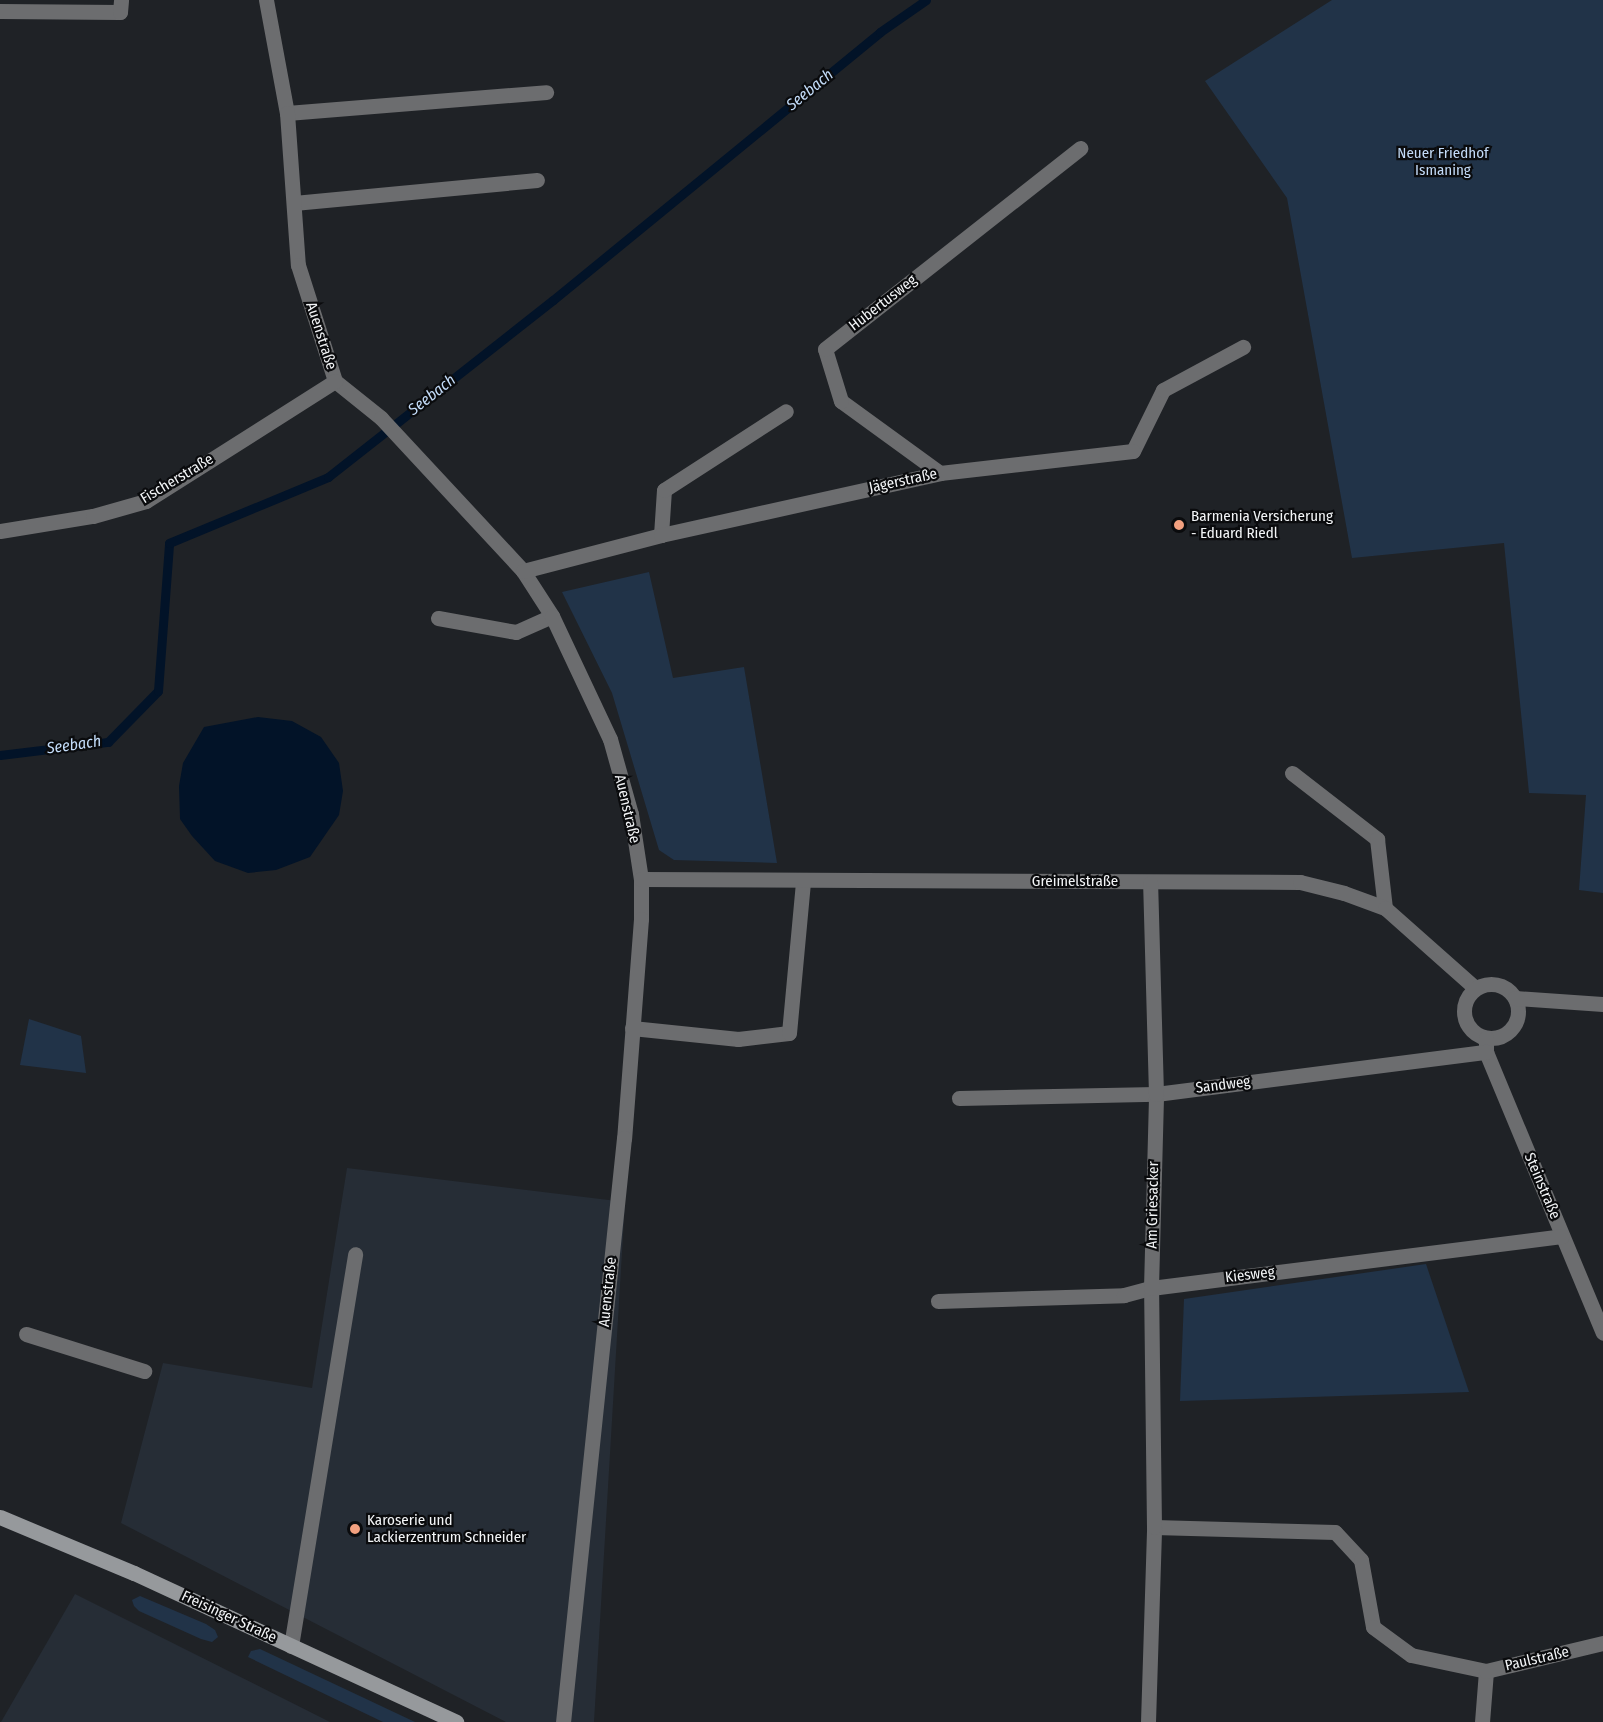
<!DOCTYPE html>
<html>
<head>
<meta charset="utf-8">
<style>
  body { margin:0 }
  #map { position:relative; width:1603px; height:1722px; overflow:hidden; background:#1f2226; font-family:"Fira Sans Condensed",sans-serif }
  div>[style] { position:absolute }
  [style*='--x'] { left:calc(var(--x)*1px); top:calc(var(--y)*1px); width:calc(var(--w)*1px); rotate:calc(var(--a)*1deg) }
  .built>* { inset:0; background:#262d36 }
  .green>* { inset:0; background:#213348 }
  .water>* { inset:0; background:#021328 }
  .stream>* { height:9px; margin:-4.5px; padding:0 4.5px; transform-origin:4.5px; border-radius:4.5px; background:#021328 }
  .service>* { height:15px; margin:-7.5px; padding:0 7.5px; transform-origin:7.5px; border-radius:7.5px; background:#6c6d6f }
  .minor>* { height:15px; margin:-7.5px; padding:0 7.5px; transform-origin:7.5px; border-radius:7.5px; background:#6c6d6f }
  .minor>.ring { margin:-7.5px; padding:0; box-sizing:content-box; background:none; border:15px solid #6c6d6f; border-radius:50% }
  .secondary>* { height:15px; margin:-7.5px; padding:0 7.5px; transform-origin:7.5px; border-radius:7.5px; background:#96999c }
  .dots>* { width:16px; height:16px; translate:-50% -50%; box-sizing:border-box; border:3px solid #0a0b0d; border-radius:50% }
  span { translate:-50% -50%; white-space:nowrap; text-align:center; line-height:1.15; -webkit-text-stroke:4.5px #0a0b0d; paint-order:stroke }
  .park-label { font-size:15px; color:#c3dbf8 }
  .street-label { font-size:15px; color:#f3f5f7 }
  .poi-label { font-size:15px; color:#f3f5f7 }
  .left { translate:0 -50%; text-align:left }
  .water-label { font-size:16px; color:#c4ddfa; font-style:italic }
</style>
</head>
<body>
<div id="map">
  <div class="built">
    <i style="clip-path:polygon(347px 1168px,625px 1202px,594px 1722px,506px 1722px,121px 1523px,163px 1363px,312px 1388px)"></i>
    <i style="clip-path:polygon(75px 1594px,330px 1722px,1px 1722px)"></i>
  </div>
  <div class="green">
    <i style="clip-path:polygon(1332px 0,1603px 0,1603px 893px,1579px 890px,1586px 795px,1529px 793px,1504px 543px,1352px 558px,1287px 198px,1205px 81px)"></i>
    <i style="clip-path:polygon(649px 572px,673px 678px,744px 667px,777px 863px,674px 860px,659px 850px,612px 693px,562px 592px)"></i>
    <i style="clip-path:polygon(29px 1019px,81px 1036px,86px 1073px,20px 1065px)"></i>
    <i style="clip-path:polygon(1426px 1264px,1469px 1392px,1180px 1401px,1184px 1299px)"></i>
    <i style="clip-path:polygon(140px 1596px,206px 1624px,215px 1630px,218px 1637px,212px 1642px,201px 1639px,139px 1611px,134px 1606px,132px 1600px)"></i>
    <i style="clip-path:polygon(260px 1649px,415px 1722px,383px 1722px,248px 1657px,251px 1651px)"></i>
  </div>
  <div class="water">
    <i style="clip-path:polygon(258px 717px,292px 721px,321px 737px,339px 763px,343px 791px,339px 815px,310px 857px,276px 870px,248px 873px,215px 861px,192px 836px,180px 819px,179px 786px,183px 763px,204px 727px)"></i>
  </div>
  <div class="stream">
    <i style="--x:0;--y:755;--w:109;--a:-6.9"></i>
    <i style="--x:108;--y:742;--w:71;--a:-45.6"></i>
    <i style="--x:158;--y:691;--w:148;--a:-85.7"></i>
    <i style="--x:169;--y:543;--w:172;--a:-22.5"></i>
    <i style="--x:328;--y:477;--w:286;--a:-38.2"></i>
    <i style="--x:553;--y:300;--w:423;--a:-39.3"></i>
    <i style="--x:880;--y:32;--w:56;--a:-34.8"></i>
  </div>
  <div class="service">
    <i style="--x:0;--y:11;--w:120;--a:0.5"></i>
    <i style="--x:120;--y:12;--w:12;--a:-85"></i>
    <i style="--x:287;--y:113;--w:260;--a:-4.6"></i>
    <i style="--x:294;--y:203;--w:244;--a:-5.4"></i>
    <i style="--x:1133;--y:451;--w:68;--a:-63.8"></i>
    <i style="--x:1163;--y:390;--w:91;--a:-28.3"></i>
    <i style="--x:661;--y:535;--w:45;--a:-86.2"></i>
    <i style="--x:664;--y:490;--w:145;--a:-32.9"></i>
    <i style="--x:438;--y:618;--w:79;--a:10.2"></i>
    <i style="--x:516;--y:632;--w:39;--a:-24"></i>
    <i style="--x:1292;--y:773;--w:108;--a:37.8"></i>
    <i style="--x:1377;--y:839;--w:69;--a:83.4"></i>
    <i style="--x:632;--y:1028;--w:107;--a:5.9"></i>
    <i style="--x:738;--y:1039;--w:51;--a:-6.7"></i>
    <i style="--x:789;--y:1033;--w:153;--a:-84.7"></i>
    <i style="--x:26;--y:1334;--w:124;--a:17.4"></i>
    <i style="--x:291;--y:1646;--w:397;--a:-80.7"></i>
  </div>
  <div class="minor">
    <i style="--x:266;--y:0;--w:115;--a:79.5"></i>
    <i style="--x:287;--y:113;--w:152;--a:85.9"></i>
    <i style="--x:298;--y:265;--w:122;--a:72.3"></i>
    <i style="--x:335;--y:381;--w:59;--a:38.8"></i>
    <i style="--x:381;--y:418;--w:209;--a:47.1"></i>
    <i style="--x:523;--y:571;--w:54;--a:57.2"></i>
    <i style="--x:552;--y:616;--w:136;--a:64.8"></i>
    <i style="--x:610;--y:739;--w:78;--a:74.4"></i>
    <i style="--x:631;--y:814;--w:66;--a:81.3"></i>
    <i style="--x:641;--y:879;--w:40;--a:90"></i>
    <i style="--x:641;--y:919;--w:220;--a:94.4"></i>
    <i style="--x:624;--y:1138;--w:587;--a:95.96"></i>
    <i style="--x:940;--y:473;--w:122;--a:-144"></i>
    <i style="--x:841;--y:401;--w:54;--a:-107.1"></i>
    <i style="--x:825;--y:349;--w:325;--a:-38.2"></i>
    <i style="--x:0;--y:531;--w:94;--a:-9.2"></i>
    <i style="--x:93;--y:516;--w:55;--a:-15.8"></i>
    <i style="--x:146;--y:501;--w:224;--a:-32.4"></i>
    <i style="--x:523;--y:571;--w:143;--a:-14.6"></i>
    <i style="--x:661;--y:535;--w:286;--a:-12.5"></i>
    <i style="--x:940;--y:473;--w:194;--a:-6.5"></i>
    <i style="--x:641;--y:879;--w:659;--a:0.26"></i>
    <i style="--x:1300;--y:882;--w:45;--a:14"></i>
    <i style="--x:1344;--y:893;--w:44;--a:20.1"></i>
    <i style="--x:1385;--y:908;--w:120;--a:41.6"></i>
    <i class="ring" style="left:1464px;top:984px;width:39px;height:39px"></i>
    <i style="--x:1515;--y:998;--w:88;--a:3.9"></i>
    <i style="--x:1486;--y:1038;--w:14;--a:90"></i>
    <i style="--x:1486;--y:1052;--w:304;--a:67.4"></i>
    <i style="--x:959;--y:1098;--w:197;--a:-1.2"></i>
    <i style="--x:1156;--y:1094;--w:333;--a:-7.3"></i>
    <i style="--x:938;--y:1301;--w:186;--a:-1.8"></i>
    <i style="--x:1124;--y:1295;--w:28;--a:-15"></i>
    <i style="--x:1151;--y:1288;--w:414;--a:-7.2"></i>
    <i style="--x:1154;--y:1527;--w:181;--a:1.6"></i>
    <i style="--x:1335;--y:1532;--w:38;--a:47"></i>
    <i style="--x:1361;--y:1560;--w:68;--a:79.8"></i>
    <i style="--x:1373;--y:1627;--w:47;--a:36.4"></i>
    <i style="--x:1411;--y:1655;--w:77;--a:12"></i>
    <i style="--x:1148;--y:1722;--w:195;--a:-88.2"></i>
    <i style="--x:1154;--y:1527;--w:239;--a:-90.7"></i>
    <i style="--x:1151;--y:1288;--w:194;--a:-88.5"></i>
    <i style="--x:1156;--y:1094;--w:211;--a:-91.6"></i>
    <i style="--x:1482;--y:1722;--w:51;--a:-85.5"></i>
    <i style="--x:1486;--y:1671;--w:120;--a:-13.5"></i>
  </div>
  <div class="secondary">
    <i style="--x:0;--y:1517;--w:145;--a:22.7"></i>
    <i style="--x:134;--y:1573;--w:355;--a:24.8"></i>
  </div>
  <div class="dots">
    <i style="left:1179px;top:525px;background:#f2a07f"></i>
    <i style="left:355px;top:1529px;background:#f2a07f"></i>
  </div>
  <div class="park-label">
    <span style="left:1443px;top:162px">Neuer Friedhof<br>Ismaning</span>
  </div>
  <div class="street-label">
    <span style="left:883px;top:303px;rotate:-38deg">Hubertusweg</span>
    <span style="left:321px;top:336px;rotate:72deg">Auenstraße</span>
    <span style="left:177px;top:479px;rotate:-31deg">Fischerstraße</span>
    <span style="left:903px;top:481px;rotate:-12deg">Jägerstraße</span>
    <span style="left:627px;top:809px;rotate:77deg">Auenstraße</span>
    <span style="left:1075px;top:882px">Greimelstraße</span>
    <span style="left:1223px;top:1085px;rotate:-7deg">Sandweg</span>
    <span style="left:1542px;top:1186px;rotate:67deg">Steinstraße</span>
    <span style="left:1153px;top:1205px;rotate:-89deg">Am Griesacker</span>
    <span style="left:1250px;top:1275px;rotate:-7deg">Kiesweg</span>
    <span style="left:608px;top:1292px;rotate:-84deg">Auenstraße</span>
    <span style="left:229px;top:1617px;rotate:25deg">Freisinger Straße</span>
    <span style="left:1537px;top:1659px;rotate:-13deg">Paulstraße</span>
  </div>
  <div class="poi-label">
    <span class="left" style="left:1191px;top:525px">Barmenia Versicherung<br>- Eduard Riedl</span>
    <span class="left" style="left:367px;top:1529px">Karoserie und<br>Lackierzentrum Schneider</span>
  </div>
  <div class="water-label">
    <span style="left:810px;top:90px;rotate:-39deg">Seebach</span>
    <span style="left:432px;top:395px;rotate:-38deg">Seebach</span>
    <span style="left:74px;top:745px;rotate:-8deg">Seebach</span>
  </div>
</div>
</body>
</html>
